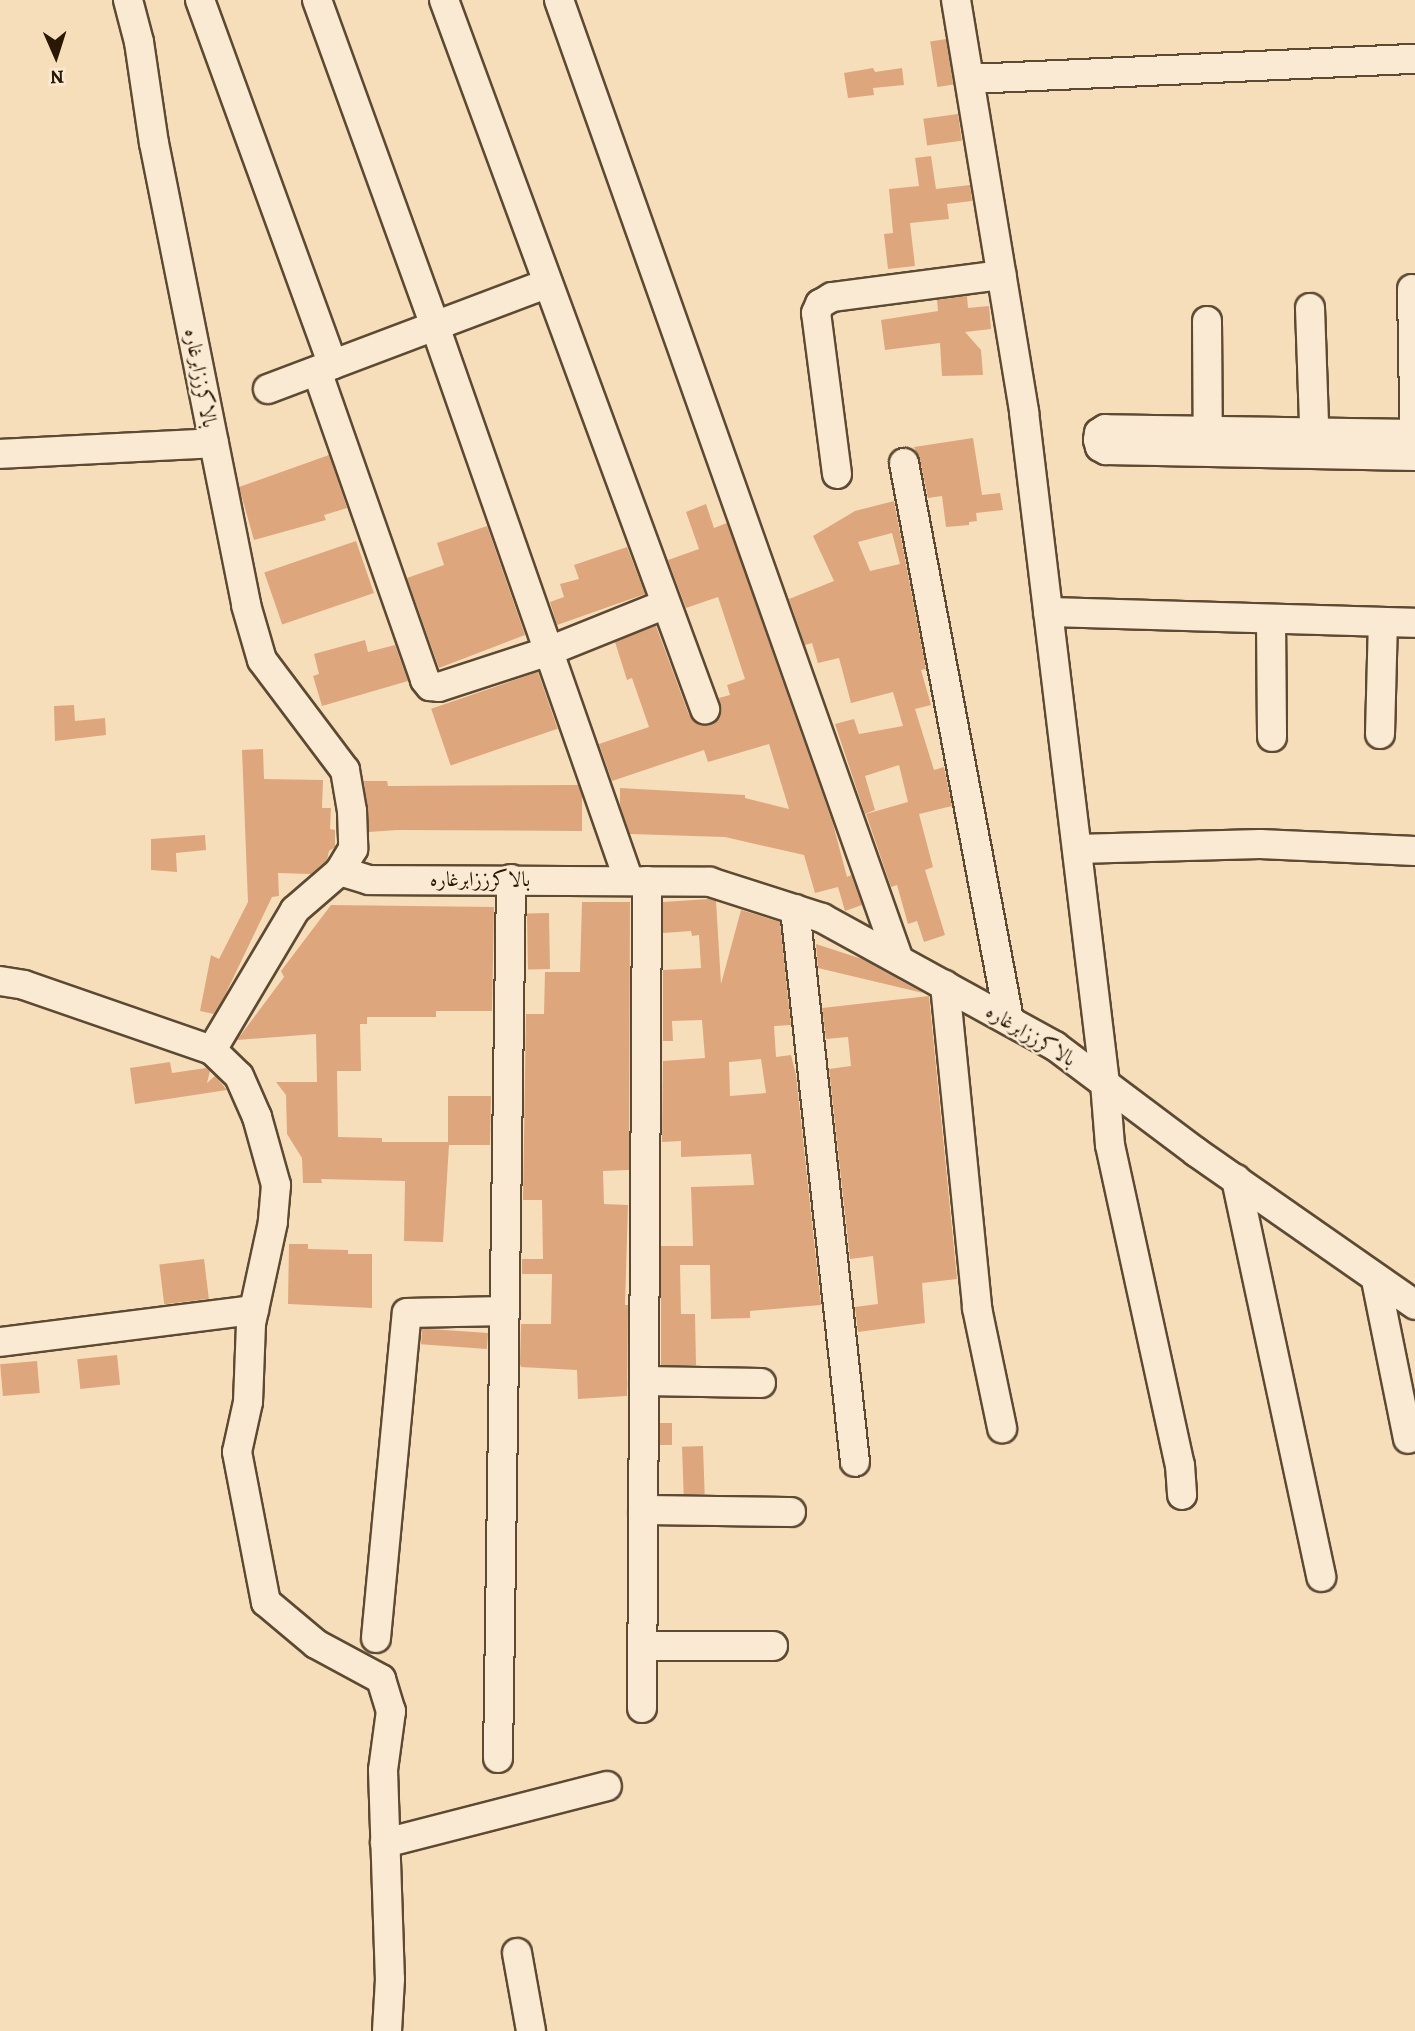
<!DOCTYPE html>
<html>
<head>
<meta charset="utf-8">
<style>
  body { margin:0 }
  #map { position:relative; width:1415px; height:2031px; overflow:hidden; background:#f7debb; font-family:Alegreya,Amiri,serif }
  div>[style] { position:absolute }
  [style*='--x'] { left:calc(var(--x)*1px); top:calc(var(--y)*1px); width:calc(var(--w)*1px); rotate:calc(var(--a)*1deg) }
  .building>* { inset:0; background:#dea67c; transform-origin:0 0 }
  .roads { filter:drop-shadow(2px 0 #5d4a32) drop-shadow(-2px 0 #5d4a32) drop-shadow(0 2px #5d4a32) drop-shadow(0 -2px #5d4a32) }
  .minor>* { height:28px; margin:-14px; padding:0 14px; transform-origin:14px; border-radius:14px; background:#faead3 }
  span { translate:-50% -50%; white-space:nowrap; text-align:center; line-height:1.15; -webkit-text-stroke:5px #faead3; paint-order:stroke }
  .street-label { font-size:21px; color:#2a1805 }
  .north { position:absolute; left:21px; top:21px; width:70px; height:70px; -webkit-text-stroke:5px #faead3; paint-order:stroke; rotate:177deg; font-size:19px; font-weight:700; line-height:28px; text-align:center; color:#2a1805 }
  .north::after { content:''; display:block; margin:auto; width:24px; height:32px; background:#2a1805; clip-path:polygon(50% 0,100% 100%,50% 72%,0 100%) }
</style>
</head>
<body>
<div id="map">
  <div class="building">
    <i style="left:946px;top:39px;width:46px;height:16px;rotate:81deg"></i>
    <i style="clip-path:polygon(873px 68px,875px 72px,902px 68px,904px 85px,873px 88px,874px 95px,848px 98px,844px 73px)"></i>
    <i style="left:958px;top:114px;width:27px;height:35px;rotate:82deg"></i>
    <i style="clip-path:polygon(931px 156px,936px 189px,970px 185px,972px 201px,947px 204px,949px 219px,910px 223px,915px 266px,888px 269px,884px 234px,893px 233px,889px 189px,919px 186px,915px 158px)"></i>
    <i style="clip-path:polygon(967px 296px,968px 308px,989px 306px,991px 329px,965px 332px,981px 350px,983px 375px,942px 376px,940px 343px,885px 350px,881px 320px,938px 311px,937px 300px)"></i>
    <i style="clip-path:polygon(973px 438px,982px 495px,1000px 493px,1003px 510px,976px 513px,977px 521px,969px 522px,969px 525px,946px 527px,942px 496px,928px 498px,920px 460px,914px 447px)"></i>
    <i style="clip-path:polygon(329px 455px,347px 508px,324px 515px,326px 520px,254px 540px,239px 487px)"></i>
    <i style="clip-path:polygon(evenodd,894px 501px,926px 669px,921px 670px,931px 705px,915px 709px,934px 770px,944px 767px,952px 806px,919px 814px,933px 867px,925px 870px,945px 935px,924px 942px,917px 921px,908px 924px,897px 885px,891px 887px,866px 814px,908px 802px,899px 765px,865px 776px,875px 810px,865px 814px,835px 724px,854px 719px,859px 734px,903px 726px,893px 692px,851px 703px,839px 658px,818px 663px,812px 643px,805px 645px,789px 599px,834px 581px,813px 536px,855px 511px,894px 501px,892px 533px,900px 564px,870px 571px,858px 542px,892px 533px)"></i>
    <i style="clip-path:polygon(706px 504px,714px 528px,727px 523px,833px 824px,847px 877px,851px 875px,862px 905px,845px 911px,838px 887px,815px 893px,804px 855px,725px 837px,630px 834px,620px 805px,620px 788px,745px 795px,745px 798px,789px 809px,769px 744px,708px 762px,704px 750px,612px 781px,599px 744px,649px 727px,632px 678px,627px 680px,615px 642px,656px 626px,689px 715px,702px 725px,711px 724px,718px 719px,721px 711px,719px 698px,730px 695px,727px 685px,745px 679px,718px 597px,686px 608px,668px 560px,699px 549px,686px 512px)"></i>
    <i style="clip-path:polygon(487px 526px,525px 635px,439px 668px,407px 578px,444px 565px,437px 543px)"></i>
    <i style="left:356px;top:541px;width:55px;height:97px;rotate:71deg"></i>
    <i style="clip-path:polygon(627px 547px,645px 594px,557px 625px,550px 602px,564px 597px,560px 584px,579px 579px,574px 565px)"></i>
    <i style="clip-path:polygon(365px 640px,368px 652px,395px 645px,408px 681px,322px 706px,313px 676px,319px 674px,314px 654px)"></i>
    <i style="left:538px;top:672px;width:60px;height:113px;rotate:71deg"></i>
    <i style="clip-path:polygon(74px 705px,75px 721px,105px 718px,106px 735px,55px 741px,54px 706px)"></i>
    <i style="clip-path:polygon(263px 749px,264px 779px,323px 780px,322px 808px,331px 808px,330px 829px,335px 830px,335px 847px,329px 851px,327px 860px,311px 874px,278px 873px,279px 896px,272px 897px,224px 997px,214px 1014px,200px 1011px,211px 955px,219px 959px,248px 902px,242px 750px)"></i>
    <i style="clip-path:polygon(364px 781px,387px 781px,388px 786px,578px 785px,582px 796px,582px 831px,397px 830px,369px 832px)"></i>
    <i style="clip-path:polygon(205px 835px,206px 850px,176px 853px,177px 872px,151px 870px,151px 839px)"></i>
    <i style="clip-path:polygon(evenodd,709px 899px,716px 901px,721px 984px,741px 910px,780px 922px,791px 1025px,774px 1026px,776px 1057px,791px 1055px,796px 1075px,821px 1305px,750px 1311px,750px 1318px,711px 1319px,710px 1265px,680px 1265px,681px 1314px,695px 1314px,696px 1365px,661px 1365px,661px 1246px,693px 1246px,691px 1187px,754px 1185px,751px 1154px,681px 1157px,681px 1141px,662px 1142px,663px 1061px,705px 1058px,702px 1020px,672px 1021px,673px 1041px,663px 1041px,663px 970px,701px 968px,699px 935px,692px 936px,691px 931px,663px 933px,663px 902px,709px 899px,761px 1059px,766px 1093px,730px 1096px,729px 1062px,761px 1059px)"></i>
    <i style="clip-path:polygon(582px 902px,630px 902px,629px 1170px,603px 1171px,604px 1204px,628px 1205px,625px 1305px,628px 1305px,627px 1396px,578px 1399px,577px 1370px,521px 1367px,520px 1364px,521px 1324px,551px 1324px,552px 1274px,522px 1274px,522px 1259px,543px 1259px,542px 1200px,523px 1200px,526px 1014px,544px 1014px,545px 972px,580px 972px)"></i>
    <i style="clip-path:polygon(331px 905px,494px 907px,492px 1011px,436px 1011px,436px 1017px,367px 1017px,367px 1024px,360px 1024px,361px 1071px,337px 1071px,338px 1137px,382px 1138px,382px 1142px,448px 1142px,448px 1096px,491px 1096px,490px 1145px,449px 1145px,443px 1242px,404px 1241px,405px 1181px,321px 1179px,322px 1183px,303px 1183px,302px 1158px,287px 1134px,286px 1095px,276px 1082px,317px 1082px,316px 1034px,237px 1040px,284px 977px,281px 971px)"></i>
    <i style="left:549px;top:913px;width:56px;height:22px;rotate:89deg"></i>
    <i style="clip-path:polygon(816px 944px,862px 959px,923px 993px,818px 968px)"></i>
    <i style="clip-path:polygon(929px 996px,957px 1279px,922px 1283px,925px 1323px,858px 1332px,855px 1307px,878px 1304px,873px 1256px,850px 1259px,829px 1069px,851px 1066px,848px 1037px,826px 1039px,822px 1008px)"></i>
    <i style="clip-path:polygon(170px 1062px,172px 1073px,206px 1068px,210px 1071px,207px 1083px,215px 1076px,227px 1090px,135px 1104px,130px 1068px)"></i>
    <i style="clip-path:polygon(289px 1244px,308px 1244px,308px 1249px,348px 1250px,348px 1254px,372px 1254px,372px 1308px,288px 1304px)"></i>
    <i style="left:204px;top:1259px;width:40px;height:45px;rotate:83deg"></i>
    <i style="left:488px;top:1333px;width:16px;height:66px;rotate:94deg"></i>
    <i style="left:117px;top:1355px;width:30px;height:40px;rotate:84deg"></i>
    <i style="left:37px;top:1361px;width:32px;height:37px;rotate:85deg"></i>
    <i style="left:660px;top:1423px;width:12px;height:22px"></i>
    <i style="left:703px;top:1446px;width:48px;height:21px;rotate:88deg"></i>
  </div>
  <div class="roads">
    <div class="minor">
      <i style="--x:128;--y:0;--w:43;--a:75.3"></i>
      <i style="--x:139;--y:42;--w:102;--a:81.6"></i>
      <i style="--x:154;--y:143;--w:471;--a:78.7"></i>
      <i style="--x:246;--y:605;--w:57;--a:73.8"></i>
      <i style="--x:262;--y:660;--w:138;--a:53"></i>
      <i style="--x:345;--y:770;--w:42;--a:80.3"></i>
      <i style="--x:352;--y:811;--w:38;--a:88"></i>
      <i style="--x:353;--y:849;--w:26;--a:121"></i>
      <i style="--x:340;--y:871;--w:30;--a:17"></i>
      <i style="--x:369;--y:880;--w:341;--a:0.3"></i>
      <i style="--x:710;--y:882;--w:118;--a:17.8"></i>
      <i style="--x:822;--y:918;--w:266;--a:28.8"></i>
      <i style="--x:1055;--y:1046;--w:176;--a:36.9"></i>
      <i style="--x:1196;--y:1152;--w:267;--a:34.9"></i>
      <i style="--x:200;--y:0;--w:388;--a:70"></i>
      <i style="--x:317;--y:0;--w:347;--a:70.1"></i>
      <i style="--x:435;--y:326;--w:588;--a:70.73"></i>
      <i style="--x:444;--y:0;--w:756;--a:69.79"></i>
      <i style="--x:559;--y:0;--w:1018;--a:70.5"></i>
      <i style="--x:956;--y:0;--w:418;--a:80.6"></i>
      <i style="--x:1024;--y:412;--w:676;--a:83.12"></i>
      <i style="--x:1105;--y:1083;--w:62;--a:85.4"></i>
      <i style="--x:1110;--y:1145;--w:328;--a:77.7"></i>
      <i style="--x:1180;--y:1465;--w:30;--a:86"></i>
      <i style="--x:970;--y:79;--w:445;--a:-2.6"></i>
      <i style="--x:1412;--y:289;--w:164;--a:89"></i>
      <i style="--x:1310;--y:308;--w:143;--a:88"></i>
      <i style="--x:1207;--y:321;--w:128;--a:89.6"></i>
      <i style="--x:317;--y:371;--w:327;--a:70.7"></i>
      <i style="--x:425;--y:680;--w:8;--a:50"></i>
      <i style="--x:430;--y:686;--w:9;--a:6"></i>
      <i style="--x:439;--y:687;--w:116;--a:-18.1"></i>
      <i style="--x:549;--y:651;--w:126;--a:-21.9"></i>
      <i style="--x:268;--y:389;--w:299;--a:-20.7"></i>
      <i style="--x:1415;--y:434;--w:310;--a:-179.1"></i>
      <i style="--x:1105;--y:429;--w:7;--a:146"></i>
      <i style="--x:1099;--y:433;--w:7;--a:98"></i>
      <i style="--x:1098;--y:440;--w:7;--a:74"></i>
      <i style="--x:1100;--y:447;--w:7;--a:27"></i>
      <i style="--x:1106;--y:450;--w:309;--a:1.1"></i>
      <i style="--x:0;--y:454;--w:214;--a:-2.9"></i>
      <i style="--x:904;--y:463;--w:567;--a:79.32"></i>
      <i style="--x:837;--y:474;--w:162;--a:-97.4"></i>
      <i style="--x:816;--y:313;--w:10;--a:-66"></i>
      <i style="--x:820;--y:304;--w:14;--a:-30"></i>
      <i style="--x:832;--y:297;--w:171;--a:-7.4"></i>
      <i style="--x:1048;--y:612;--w:367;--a:1.7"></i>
      <i style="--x:1271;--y:619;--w:118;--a:89.5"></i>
      <i style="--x:1380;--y:734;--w:112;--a:-88.5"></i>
      <i style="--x:1077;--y:849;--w:183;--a:-1.6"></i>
      <i style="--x:1260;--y:844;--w:155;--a:2.6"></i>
      <i style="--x:340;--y:871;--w:60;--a:139.1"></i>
      <i style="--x:295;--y:910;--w:163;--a:120.7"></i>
      <i style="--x:212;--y:1050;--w:37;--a:44"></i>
      <i style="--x:239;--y:1076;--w:45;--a:66.3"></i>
      <i style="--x:257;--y:1117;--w:71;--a:74.4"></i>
      <i style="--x:276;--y:1185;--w:37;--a:95"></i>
      <i style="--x:273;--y:1222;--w:104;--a:102.2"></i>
      <i style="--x:251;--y:1324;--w:78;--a:92.2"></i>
      <i style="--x:248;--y:1402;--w:51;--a:102.4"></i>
      <i style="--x:237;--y:1452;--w:153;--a:79.1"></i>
      <i style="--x:266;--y:1602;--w:65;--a:40"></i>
      <i style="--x:316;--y:1644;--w:74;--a:28.3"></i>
      <i style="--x:381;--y:1679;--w:34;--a:73"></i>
      <i style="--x:391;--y:1711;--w:60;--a:97.7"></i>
      <i style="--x:383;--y:1770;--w:209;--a:88.1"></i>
      <i style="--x:390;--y:1979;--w:52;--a:93.3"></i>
      <i style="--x:795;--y:909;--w:556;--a:83.81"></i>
      <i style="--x:0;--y:981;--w:24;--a:9"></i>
      <i style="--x:24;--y:985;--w:199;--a:19.1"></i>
      <i style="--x:945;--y:985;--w:325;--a:84.3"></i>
      <i style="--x:977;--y:1308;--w:123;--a:78.2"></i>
      <i style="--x:1236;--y:1179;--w:407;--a:77.9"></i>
      <i style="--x:1376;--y:1280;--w:162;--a:78.6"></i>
      <i style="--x:0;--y:1342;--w:256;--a:-7.2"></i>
      <i style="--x:644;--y:1381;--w:117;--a:1"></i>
      <i style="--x:643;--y:1510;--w:148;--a:0.8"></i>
      <i style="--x:376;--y:1638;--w:326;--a:-84.6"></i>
      <i style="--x:407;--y:1313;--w:98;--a:-1.2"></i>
      <i style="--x:642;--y:1646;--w:131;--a:0"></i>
      <i style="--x:642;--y:1708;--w:827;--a:-89.65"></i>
      <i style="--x:498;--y:1758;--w:879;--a:-89.15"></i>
      <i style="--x:385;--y:1843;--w:229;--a:-14.4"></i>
      <i style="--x:517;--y:1953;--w:79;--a:79.8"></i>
    </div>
  </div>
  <div class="street-label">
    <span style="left:201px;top:378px;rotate:79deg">بالاکرززابرغاره</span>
    <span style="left:480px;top:879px">بالاکرززابرغاره</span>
    <span style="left:1031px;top:1035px;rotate:31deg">بالاکرززابرغاره</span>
  </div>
  <div class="north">N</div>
</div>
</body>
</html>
